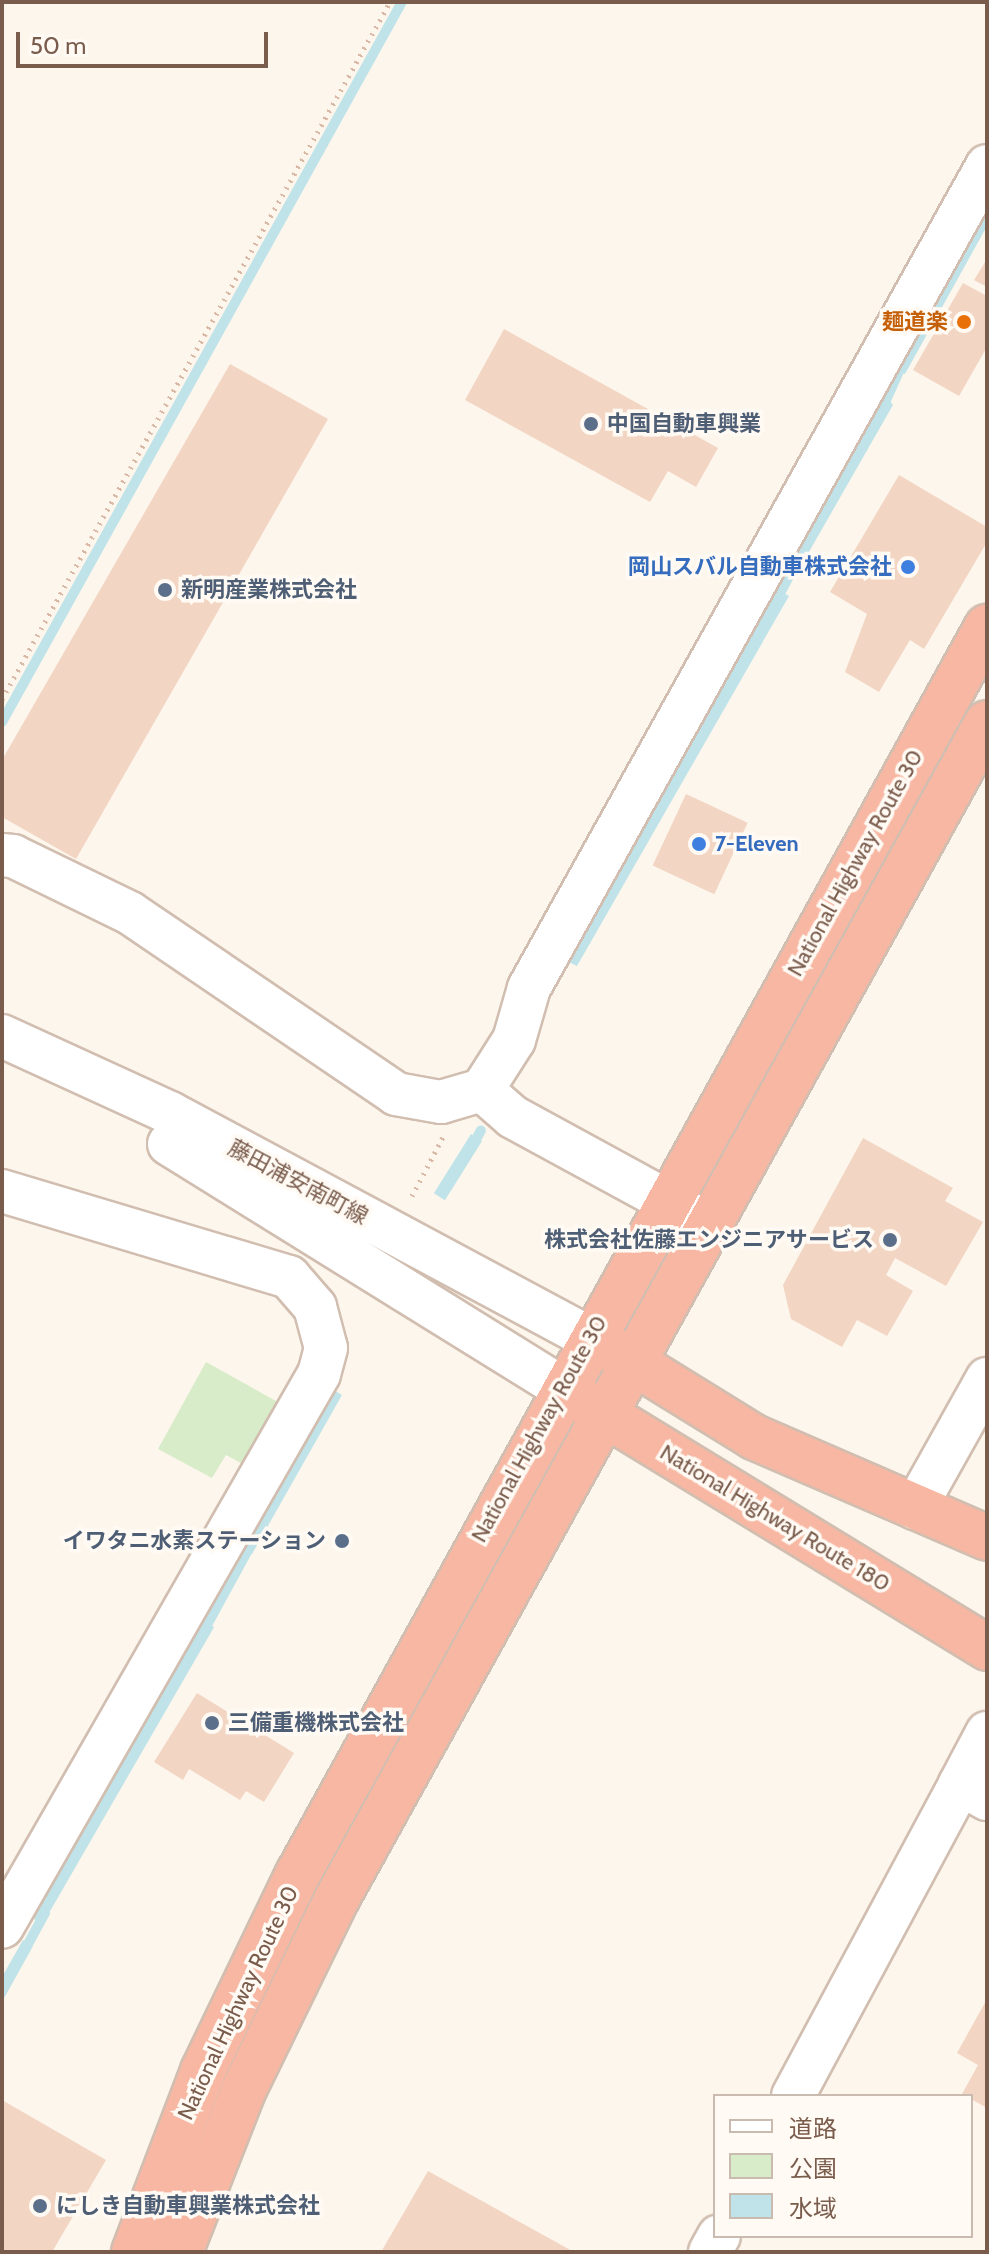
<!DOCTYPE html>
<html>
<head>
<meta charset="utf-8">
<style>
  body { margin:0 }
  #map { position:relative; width:989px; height:2254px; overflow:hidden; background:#fdf6ec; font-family:Cabin,"Noto Sans JP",sans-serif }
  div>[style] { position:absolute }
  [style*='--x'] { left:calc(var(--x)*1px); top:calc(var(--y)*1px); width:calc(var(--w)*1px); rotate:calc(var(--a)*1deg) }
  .green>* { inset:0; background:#d8ecc9 }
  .water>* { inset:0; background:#bfe3e8; transform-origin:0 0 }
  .stream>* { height:10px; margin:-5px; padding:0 5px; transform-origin:5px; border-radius:5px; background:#bfe3e8 }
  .building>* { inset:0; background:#f3d5c3; transform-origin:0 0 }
  .path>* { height:5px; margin-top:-2.5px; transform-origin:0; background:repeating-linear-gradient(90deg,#d9b8a5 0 2px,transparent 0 8px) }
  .roads { filter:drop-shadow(2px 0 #d1beb0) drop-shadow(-2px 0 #d1beb0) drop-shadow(0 2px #d1beb0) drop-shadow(0 -2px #d1beb0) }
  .minor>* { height:42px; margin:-21px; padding:0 21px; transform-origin:21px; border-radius:21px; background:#fff }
  .highway>* { height:44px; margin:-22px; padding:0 22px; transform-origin:22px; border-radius:22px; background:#f7b7a3 }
  .dots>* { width:22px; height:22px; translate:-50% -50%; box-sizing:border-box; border:4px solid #fffaf3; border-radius:50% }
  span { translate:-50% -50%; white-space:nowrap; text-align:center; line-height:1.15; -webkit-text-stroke:7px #fffaf3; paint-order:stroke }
  .food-label { font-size:22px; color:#c56008; font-weight:700 }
  .right { translate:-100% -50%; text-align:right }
  .service-label { font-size:22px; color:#4e5e75; font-weight:700 }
  .left { translate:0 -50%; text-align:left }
  .shop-label { font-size:22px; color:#366cbe; font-weight:700 }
  .street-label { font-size:22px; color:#7a5c4d }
  .frame { position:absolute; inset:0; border:4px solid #7a5c4d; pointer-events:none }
  .legend { position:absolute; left:713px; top:2094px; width:260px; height:144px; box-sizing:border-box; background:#fffaf3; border:2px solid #cabbb1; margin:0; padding:10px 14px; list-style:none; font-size:24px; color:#7a5c4d }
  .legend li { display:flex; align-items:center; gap:16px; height:40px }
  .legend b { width:40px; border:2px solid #cabbb1 }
  .scale { position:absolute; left:16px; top:32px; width:252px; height:36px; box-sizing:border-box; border:4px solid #7a5c4d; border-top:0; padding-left:10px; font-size:24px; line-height:28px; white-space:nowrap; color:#7a5c4d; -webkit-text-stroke:6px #fffaf3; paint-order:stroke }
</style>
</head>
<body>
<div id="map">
  <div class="green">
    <i style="clip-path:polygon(206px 1362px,285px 1406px,250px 1468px,226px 1455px,212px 1478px,158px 1449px)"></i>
  </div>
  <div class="water">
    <i style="clip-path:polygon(987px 193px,987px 226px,905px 374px,895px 369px)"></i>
    <i style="clip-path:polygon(882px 390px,893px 405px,802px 564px,791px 557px)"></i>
    <i style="clip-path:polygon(773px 587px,789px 596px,577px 966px,564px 960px)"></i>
    <i style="left:471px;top:1134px;width:13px;height:70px;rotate:32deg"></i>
    <i style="clip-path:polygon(329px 1387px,342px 1395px,252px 1554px,241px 1547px)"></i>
    <i style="left:202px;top:1620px;width:14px;height:343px;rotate:30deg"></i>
    <i style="clip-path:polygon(23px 1940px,33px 1946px,2px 2002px,2px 1977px)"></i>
  </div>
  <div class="stream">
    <i style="--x:883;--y:407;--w:42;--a:-65.9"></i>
    <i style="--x:775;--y:603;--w:60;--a:-62.2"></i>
    <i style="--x:2;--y:722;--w:824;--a:-60.95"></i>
    <i style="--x:471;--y:1149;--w:21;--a:-62"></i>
    <i style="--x:202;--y:1634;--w:108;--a:-61.3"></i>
    <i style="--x:22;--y:1955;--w:48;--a:-61.3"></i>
  </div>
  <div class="building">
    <i style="clip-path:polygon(987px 259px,987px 287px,974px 280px)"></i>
    <i style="clip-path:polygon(963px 283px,987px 296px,987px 347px,959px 396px,913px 370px)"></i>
    <i style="clip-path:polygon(504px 329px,718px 448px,696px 487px,668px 471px,650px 502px,465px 400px)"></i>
    <i style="clip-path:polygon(230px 364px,328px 419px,76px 859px,2px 817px,2px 760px)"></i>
    <i style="clip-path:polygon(899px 475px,987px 527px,987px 542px,924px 649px,910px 640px,879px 692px,845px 672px,867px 614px,830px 592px)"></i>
    <i style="left:686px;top:794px;width:68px;height:79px;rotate:25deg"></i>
    <i style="clip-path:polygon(863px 1138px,953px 1188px,945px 1201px,983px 1222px,946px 1286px,895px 1258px,886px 1275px,913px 1291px,887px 1336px,857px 1320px,842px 1347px,791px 1319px,783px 1285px)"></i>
    <i style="clip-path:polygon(197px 1693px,294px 1753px,264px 1802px,246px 1791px,240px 1800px,189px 1769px,183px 1780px,154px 1762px)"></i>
    <i style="clip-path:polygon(987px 1999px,987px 2108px,962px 2094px,978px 2065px,957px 2053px)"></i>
    <i style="clip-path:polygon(2px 2100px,106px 2160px,52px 2252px,2px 2252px)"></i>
    <i style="clip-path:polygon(428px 2171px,574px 2252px,381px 2252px)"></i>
  </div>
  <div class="path">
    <i style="--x:2;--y:699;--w:798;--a:-60.9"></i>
    <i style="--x:412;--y:1196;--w:67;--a:-62.3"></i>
  </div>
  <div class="roads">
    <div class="minor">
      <i style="--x:2;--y:855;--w:11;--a:5"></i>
      <i style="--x:13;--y:856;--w:130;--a:26"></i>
      <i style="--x:130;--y:913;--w:322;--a:34.2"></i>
      <i style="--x:396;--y:1094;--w:46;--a:10.1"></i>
      <i style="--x:441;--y:1102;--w:43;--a:-16.3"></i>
      <i style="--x:482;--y:1090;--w:59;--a:-57.4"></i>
      <i style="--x:514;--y:1040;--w:54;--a:-73.9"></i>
      <i style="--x:529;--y:988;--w:941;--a:-60.87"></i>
      <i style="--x:2;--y:1036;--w:185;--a:24.6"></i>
      <i style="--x:170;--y:1113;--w:476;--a:28.2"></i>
      <i style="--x:482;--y:1090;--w:41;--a:41.1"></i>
      <i style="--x:513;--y:1117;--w:213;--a:28.6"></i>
      <i style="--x:169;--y:1144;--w:463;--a:31.8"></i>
      <i style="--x:2;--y:1191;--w:300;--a:16.7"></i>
      <i style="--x:289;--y:1277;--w:40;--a:49"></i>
      <i style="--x:315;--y:1307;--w:42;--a:75"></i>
      <i style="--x:326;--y:1348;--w:27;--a:105"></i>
      <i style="--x:319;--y:1374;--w:637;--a:119.82"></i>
      <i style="--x:915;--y:1508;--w:148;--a:-60.8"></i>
      <i style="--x:960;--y:1784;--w:58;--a:-62.1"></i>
      <i style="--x:793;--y:2096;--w:354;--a:-61.8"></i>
      <i style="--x:960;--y:1784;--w:31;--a:29"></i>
      <i style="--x:710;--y:2252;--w:18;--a:-61"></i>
    </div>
    <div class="highway">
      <i style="--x:610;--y:1348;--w:169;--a:31.7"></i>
      <i style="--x:754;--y:1437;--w:254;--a:23.4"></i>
      <i style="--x:583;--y:1401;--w:474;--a:31.4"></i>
      <i style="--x:134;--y:2252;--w:194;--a:-69.1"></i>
      <i style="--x:203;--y:2071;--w:219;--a:-64.3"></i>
      <i style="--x:298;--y:1874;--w:1425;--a:-61.08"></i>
      <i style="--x:180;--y:2252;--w:173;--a:-68.6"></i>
      <i style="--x:243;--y:2091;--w:210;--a:-64"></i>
      <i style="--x:335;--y:1902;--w:1347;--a:-61.06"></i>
    </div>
  </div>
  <div class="dots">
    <i style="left:964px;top:322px;background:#e8710a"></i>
    <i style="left:591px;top:424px;background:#5c6f8a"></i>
    <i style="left:908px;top:567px;background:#3f7fe0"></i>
    <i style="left:165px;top:590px;background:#5c6f8a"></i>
    <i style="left:699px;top:844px;background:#3f7fe0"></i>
    <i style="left:890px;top:1240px;background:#5c6f8a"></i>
    <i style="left:342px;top:1541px;background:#5c6f8a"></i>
    <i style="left:212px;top:1723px;background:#5c6f8a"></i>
    <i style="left:40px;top:2206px;background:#5c6f8a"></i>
  </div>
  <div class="food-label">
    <span class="right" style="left:948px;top:322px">麺道楽</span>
  </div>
  <div class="service-label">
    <span class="left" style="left:607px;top:424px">中国自動車興業</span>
    <span class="left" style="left:181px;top:590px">新明産業株式会社</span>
    <span class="right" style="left:874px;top:1240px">株式会社佐藤エンジニアサービス</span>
    <span class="right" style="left:326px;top:1541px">イワタニ水素ステーション</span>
    <span class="left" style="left:228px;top:1723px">三備重機株式会社</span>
    <span class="left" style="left:56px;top:2206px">にしき自動車興業株式会社</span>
  </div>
  <div class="shop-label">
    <span class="right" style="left:892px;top:567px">岡山スバル自動車株式会社</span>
    <span class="left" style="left:715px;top:844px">7-Eleven</span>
  </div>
  <div class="street-label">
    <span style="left:855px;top:863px;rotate:-61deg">National Highway Route 30</span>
    <span style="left:298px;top:1182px;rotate:28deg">藤田浦安南町線</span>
    <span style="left:539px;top:1429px;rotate:-61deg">National Highway Route 30</span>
    <span style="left:775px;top:1518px;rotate:31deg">National Highway Route 180</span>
    <span style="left:238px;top:2003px;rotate:-65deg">National Highway Route 30</span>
  </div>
  <div class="frame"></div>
  <ul class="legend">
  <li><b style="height:10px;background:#fff"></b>道路</li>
  <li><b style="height:22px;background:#d8ecc9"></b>公園</li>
  <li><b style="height:22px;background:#bfe3e8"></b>水域</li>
  </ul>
  <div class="scale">50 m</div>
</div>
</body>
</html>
